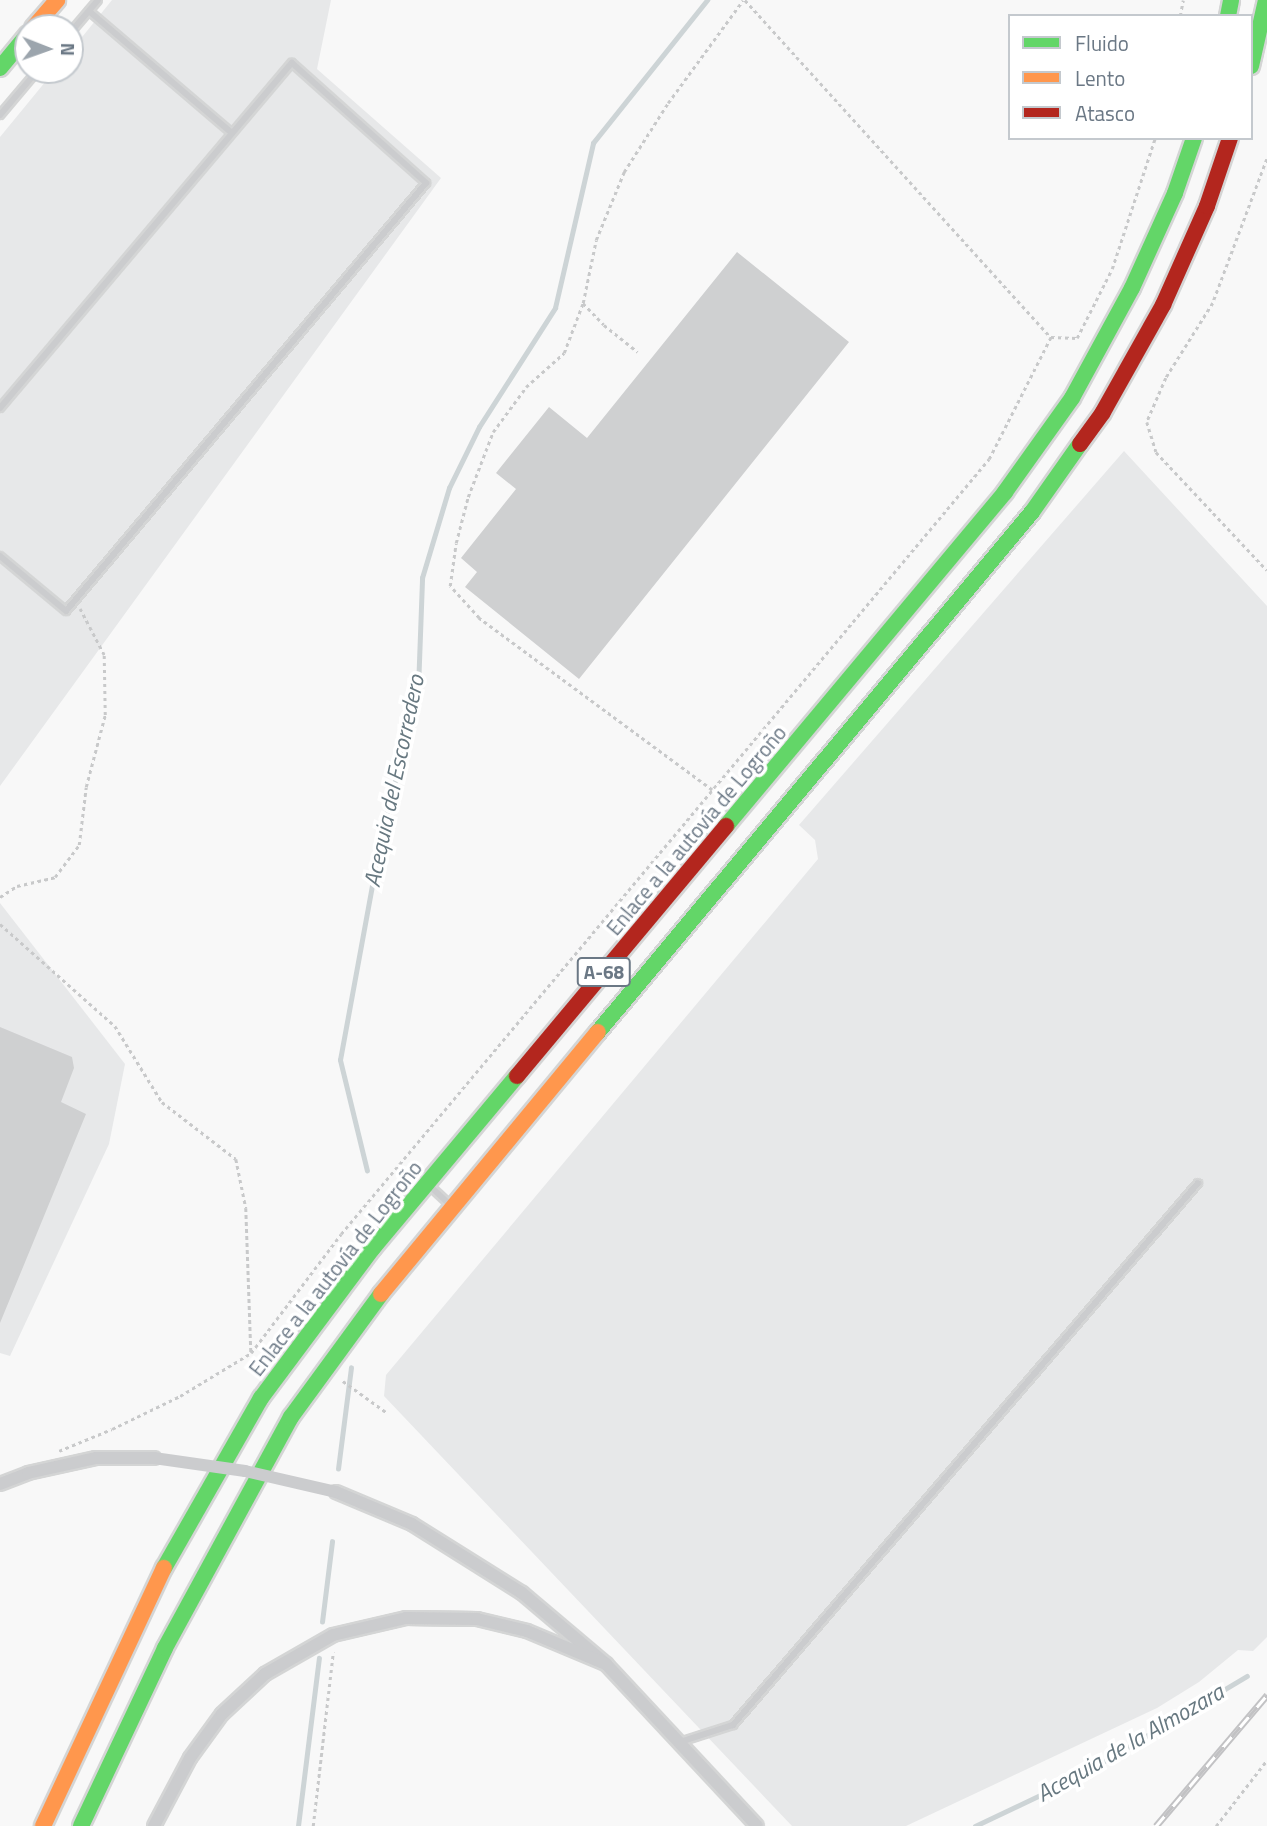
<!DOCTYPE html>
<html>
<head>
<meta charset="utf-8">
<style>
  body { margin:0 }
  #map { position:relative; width:1267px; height:1826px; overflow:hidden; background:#f8f8f8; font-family:"Titillium Web",sans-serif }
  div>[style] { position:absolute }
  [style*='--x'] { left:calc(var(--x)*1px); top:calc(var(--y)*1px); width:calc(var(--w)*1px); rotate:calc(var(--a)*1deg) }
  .built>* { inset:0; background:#e7e8e9 }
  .stream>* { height:4.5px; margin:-2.25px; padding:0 2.25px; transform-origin:2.25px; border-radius:2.25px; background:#cdd4d6 }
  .building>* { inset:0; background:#cfd0d1 }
  .path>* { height:2.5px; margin-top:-1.25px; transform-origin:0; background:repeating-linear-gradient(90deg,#c8c9ca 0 3.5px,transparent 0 7px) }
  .roads { filter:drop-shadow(2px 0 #d4d5d5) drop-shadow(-2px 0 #d4d5d5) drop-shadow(0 2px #d4d5d5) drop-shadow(0 -2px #d4d5d5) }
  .lane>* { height:6px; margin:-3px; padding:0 3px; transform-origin:3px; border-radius:3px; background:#cbccce }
  .street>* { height:12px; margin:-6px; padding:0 6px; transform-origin:6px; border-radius:6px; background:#cbccce }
  .fast>* { height:16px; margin:-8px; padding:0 8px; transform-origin:8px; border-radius:8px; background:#63d668 }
  .slow>* { height:16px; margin:-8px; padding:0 8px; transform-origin:8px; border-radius:8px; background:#ff974d }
  .jam>* { height:16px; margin:-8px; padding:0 8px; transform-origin:8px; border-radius:8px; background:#b3261e }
  .rail>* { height:7px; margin-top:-3.5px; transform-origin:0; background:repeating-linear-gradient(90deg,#fff 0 13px,#c2c2c4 0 26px); box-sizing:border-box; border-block:2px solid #c2c2c4 }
  .street-bridge>* { height:12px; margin:-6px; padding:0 6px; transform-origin:6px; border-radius:6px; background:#cbccce }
  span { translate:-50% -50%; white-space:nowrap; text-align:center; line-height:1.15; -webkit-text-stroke:7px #fff; paint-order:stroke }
  .shield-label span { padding:2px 5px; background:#fff; border:2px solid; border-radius:5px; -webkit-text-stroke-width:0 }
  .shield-label { font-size:19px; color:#6b7885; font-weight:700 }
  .street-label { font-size:21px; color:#6b7885 }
  .water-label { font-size:23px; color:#677880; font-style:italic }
  .legend { position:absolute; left:1008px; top:14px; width:245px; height:126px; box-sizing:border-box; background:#fff; border:2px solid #c4c9ce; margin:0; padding:9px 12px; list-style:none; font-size:21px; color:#6b7885 }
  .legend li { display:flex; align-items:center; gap:14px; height:35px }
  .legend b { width:35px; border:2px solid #c4c9ce }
  .north { position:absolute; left:14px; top:14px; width:70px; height:70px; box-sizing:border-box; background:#fff; border:2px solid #c4c9ce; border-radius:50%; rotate:91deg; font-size:19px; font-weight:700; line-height:28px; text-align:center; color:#6b7885 }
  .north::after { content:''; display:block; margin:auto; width:24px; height:32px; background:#9ca5ad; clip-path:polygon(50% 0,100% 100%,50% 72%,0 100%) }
</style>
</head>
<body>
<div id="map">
  <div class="built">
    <i style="clip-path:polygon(112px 0,331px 0,317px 69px,441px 178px,0 786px,0 137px,55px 70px,70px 70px,70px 52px)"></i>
    <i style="clip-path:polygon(1124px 451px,1267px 606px,1267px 1637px,1253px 1651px,1238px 1650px,1199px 1682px,1157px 1708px,906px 1826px,792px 1826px,384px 1396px,386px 1375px,818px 859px,815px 840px,799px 825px)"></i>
    <i style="clip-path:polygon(0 903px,125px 1064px,109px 1144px,10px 1356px,0 1353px)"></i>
  </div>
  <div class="stream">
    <i style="--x:367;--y:1171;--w:114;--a:-103.7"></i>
    <i style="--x:340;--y:1060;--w:227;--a:-79.6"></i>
    <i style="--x:381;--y:837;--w:153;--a:-76"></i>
    <i style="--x:418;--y:689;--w:111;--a:-87.9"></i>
    <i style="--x:422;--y:578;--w:94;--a:-73.3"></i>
    <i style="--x:449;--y:488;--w:68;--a:-63.8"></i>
    <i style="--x:479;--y:427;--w:141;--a:-57.4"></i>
    <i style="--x:555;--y:308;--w:169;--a:-77"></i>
    <i style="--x:593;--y:143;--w:183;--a:-51.4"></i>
    <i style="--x:338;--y:1469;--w:102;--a:-82.7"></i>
    <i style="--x:322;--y:1622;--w:81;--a:-82.9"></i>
    <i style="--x:298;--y:1826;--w:169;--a:-82.9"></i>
    <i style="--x:975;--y:1826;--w:110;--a:-25.4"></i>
    <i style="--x:1074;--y:1779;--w:201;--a:-30.8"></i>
  </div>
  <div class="building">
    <i style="clip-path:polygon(737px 252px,849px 342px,579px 679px,465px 587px,477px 572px,461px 558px,516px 489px,496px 473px,549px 407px,587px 438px)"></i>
    <i style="clip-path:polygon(0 1027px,72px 1057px,74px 1068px,61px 1102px,86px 1114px,0 1323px)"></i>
  </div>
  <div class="path">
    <i style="--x:745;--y:0;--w:455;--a:47.8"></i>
    <i style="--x:1051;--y:337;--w:26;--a:2"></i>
    <i style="--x:1077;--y:338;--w:77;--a:-63.1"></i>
    <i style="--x:1112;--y:269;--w:138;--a:-71.8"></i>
    <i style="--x:1180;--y:16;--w:16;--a:-79"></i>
    <i style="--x:1267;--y:159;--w:154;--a:110.6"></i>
    <i style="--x:1213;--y:303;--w:89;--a:122.1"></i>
    <i style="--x:1166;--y:378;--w:48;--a:113.4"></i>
    <i style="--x:1147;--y:422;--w:31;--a:73"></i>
    <i style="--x:1156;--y:452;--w:162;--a:46.8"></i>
    <i style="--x:583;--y:303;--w:30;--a:46"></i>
    <i style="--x:604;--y:325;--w:43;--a:38.5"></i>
    <i style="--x:712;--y:790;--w:290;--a:-143.6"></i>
    <i style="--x:479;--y:618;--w:43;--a:-132.2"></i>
    <i style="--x:450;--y:586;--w:43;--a:-82.1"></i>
    <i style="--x:456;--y:543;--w:48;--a:-75.4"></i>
    <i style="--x:468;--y:497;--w:70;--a:-69"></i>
    <i style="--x:493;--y:432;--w:56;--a:-53.7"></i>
    <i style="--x:526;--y:387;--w:51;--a:-41.8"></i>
    <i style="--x:564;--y:353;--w:53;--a:-69.2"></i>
    <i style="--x:583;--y:303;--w:64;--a:-78.3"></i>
    <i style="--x:596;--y:240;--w:74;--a:-67.6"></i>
    <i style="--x:624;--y:172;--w:82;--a:-57.5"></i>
    <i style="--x:668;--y:103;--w:127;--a:-53.9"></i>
    <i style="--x:0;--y:897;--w:20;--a:-33"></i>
    <i style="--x:17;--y:886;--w:39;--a:-13"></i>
    <i style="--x:55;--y:877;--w:40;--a:-53"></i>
    <i style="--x:79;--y:845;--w:58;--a:-83.1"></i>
    <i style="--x:86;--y:787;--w:74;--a:-75.2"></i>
    <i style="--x:105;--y:715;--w:60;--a:-91"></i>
    <i style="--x:104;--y:655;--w:52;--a:-117.6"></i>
    <i style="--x:0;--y:924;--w:154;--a:41.6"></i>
    <i style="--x:115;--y:1026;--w:89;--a:58.3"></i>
    <i style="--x:162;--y:1102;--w:93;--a:37.6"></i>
    <i style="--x:236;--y:1159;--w:50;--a:78.5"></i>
    <i style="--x:246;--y:1208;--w:145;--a:88"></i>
    <i style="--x:343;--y:1381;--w:53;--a:35.8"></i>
    <i style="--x:59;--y:1451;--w:57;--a:-22.5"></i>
    <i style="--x:112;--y:1429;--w:76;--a:-25.9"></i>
    <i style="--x:180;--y:1396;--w:83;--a:-31.2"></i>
    <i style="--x:251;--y:1353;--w:149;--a:-52.9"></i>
    <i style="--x:341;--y:1234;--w:1010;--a:-50.1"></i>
    <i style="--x:989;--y:459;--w:137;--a:-63.1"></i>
    <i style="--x:313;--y:1826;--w:175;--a:-83.4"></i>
    <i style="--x:1216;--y:1826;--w:83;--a:-52.3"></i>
  </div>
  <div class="roads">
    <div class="lane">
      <i style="--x:89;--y:11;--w:188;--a:40.5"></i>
      <i style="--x:70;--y:33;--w:43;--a:-49.7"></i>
      <i style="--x:0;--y:115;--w:59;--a:-49.8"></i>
      <i style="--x:0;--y:408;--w:452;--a:-49.8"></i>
      <i style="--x:292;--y:63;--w:180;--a:41.8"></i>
      <i style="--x:426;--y:183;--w:559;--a:130.07"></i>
      <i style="--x:66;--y:611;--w:86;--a:-140.2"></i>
      <i style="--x:431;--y:1187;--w:25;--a:43"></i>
      <i style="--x:680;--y:1742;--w:56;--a:-17.8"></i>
      <i style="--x:733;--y:1725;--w:714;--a:-49.37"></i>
    </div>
    <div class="street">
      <i style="--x:0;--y:1484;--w:30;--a:-21"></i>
      <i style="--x:28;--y:1473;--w:70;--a:-12.4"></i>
      <i style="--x:96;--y:1458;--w:58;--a:0"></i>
      <i style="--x:336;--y:1492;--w:82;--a:22.8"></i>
      <i style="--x:412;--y:1524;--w:130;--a:32.1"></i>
      <i style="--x:522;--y:1593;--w:110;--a:40.2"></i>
      <i style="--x:606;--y:1664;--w:221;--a:47"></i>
      <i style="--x:154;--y:1826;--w:77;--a:-62.1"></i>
      <i style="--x:190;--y:1758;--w:54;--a:-54"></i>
      <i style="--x:222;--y:1714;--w:59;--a:-42.9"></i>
      <i style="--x:265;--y:1674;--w:78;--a:-29.8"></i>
      <i style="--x:333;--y:1635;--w:75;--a:-13.1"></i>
      <i style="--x:406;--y:1618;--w:71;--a:0.8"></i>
      <i style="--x:477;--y:1619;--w:51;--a:13.5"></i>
      <i style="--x:527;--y:1631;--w:86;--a:22.7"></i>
    </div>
    <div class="fast">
      <i style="--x:1228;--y:16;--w:16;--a:-79"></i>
      <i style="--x:1251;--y:66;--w:68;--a:-77.2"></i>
      <i style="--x:0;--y:68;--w:44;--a:-50.5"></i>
      <i style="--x:726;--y:826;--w:435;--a:-50.1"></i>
      <i style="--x:1005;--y:492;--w:115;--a:-54.5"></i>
      <i style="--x:1072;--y:398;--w:125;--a:-61.4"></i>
      <i style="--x:1132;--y:288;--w:104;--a:-65.6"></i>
      <i style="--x:1175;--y:193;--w:58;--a:-70.9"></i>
      <i style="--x:598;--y:1032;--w:677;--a:-50.15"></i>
      <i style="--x:1032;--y:512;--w:83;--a:-54.8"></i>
      <i style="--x:164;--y:1568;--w:196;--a:-60.3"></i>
      <i style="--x:261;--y:1398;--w:187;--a:-53.3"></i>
      <i style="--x:373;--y:1248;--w:224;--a:-50.1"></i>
      <i style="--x:81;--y:1826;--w:197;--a:-64.7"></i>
      <i style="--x:165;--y:1648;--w:263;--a:-61.4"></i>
      <i style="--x:291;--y:1417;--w:152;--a:-53.8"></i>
    </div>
    <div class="slow">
      <i style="--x:33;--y:28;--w:37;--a:-49"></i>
      <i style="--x:381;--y:1294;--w:340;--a:-50.4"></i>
      <i style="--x:43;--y:1826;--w:285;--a:-64.9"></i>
    </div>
    <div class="jam">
      <i style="--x:1080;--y:444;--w:39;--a:-54"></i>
      <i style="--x:1103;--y:412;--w:123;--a:-60.7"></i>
      <i style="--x:1163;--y:305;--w:108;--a:-66"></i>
      <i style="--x:1207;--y:206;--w:72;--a:-71.3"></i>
      <i style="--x:517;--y:1076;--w:326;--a:-50.1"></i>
    </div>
  </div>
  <div class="rail">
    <i style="--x:1156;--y:1826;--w:172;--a:-49.7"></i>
  </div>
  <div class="street-bridge">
    <i style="--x:154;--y:1458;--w:92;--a:8.1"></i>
    <i style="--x:245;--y:1471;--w:93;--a:13"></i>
  </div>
  <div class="shield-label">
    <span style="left:604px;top:972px">A-68</span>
  </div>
  <div class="street-label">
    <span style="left:696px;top:830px;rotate:-50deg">Enlace a la autovía de Logroño</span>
    <span style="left:335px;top:1268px;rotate:-52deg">Enlace a la autovía de Logroño</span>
  </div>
  <div class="water-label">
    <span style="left:394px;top:781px;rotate:-78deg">Acequia del Escorredero</span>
    <span style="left:1130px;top:1743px;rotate:-30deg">Acequia de la Almozara</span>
  </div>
  <ul class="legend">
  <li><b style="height:9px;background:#63d668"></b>Fluido</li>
  <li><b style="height:9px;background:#ff974d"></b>Lento</li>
  <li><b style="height:9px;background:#b3261e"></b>Atasco</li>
  </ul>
  <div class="north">N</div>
</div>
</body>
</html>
